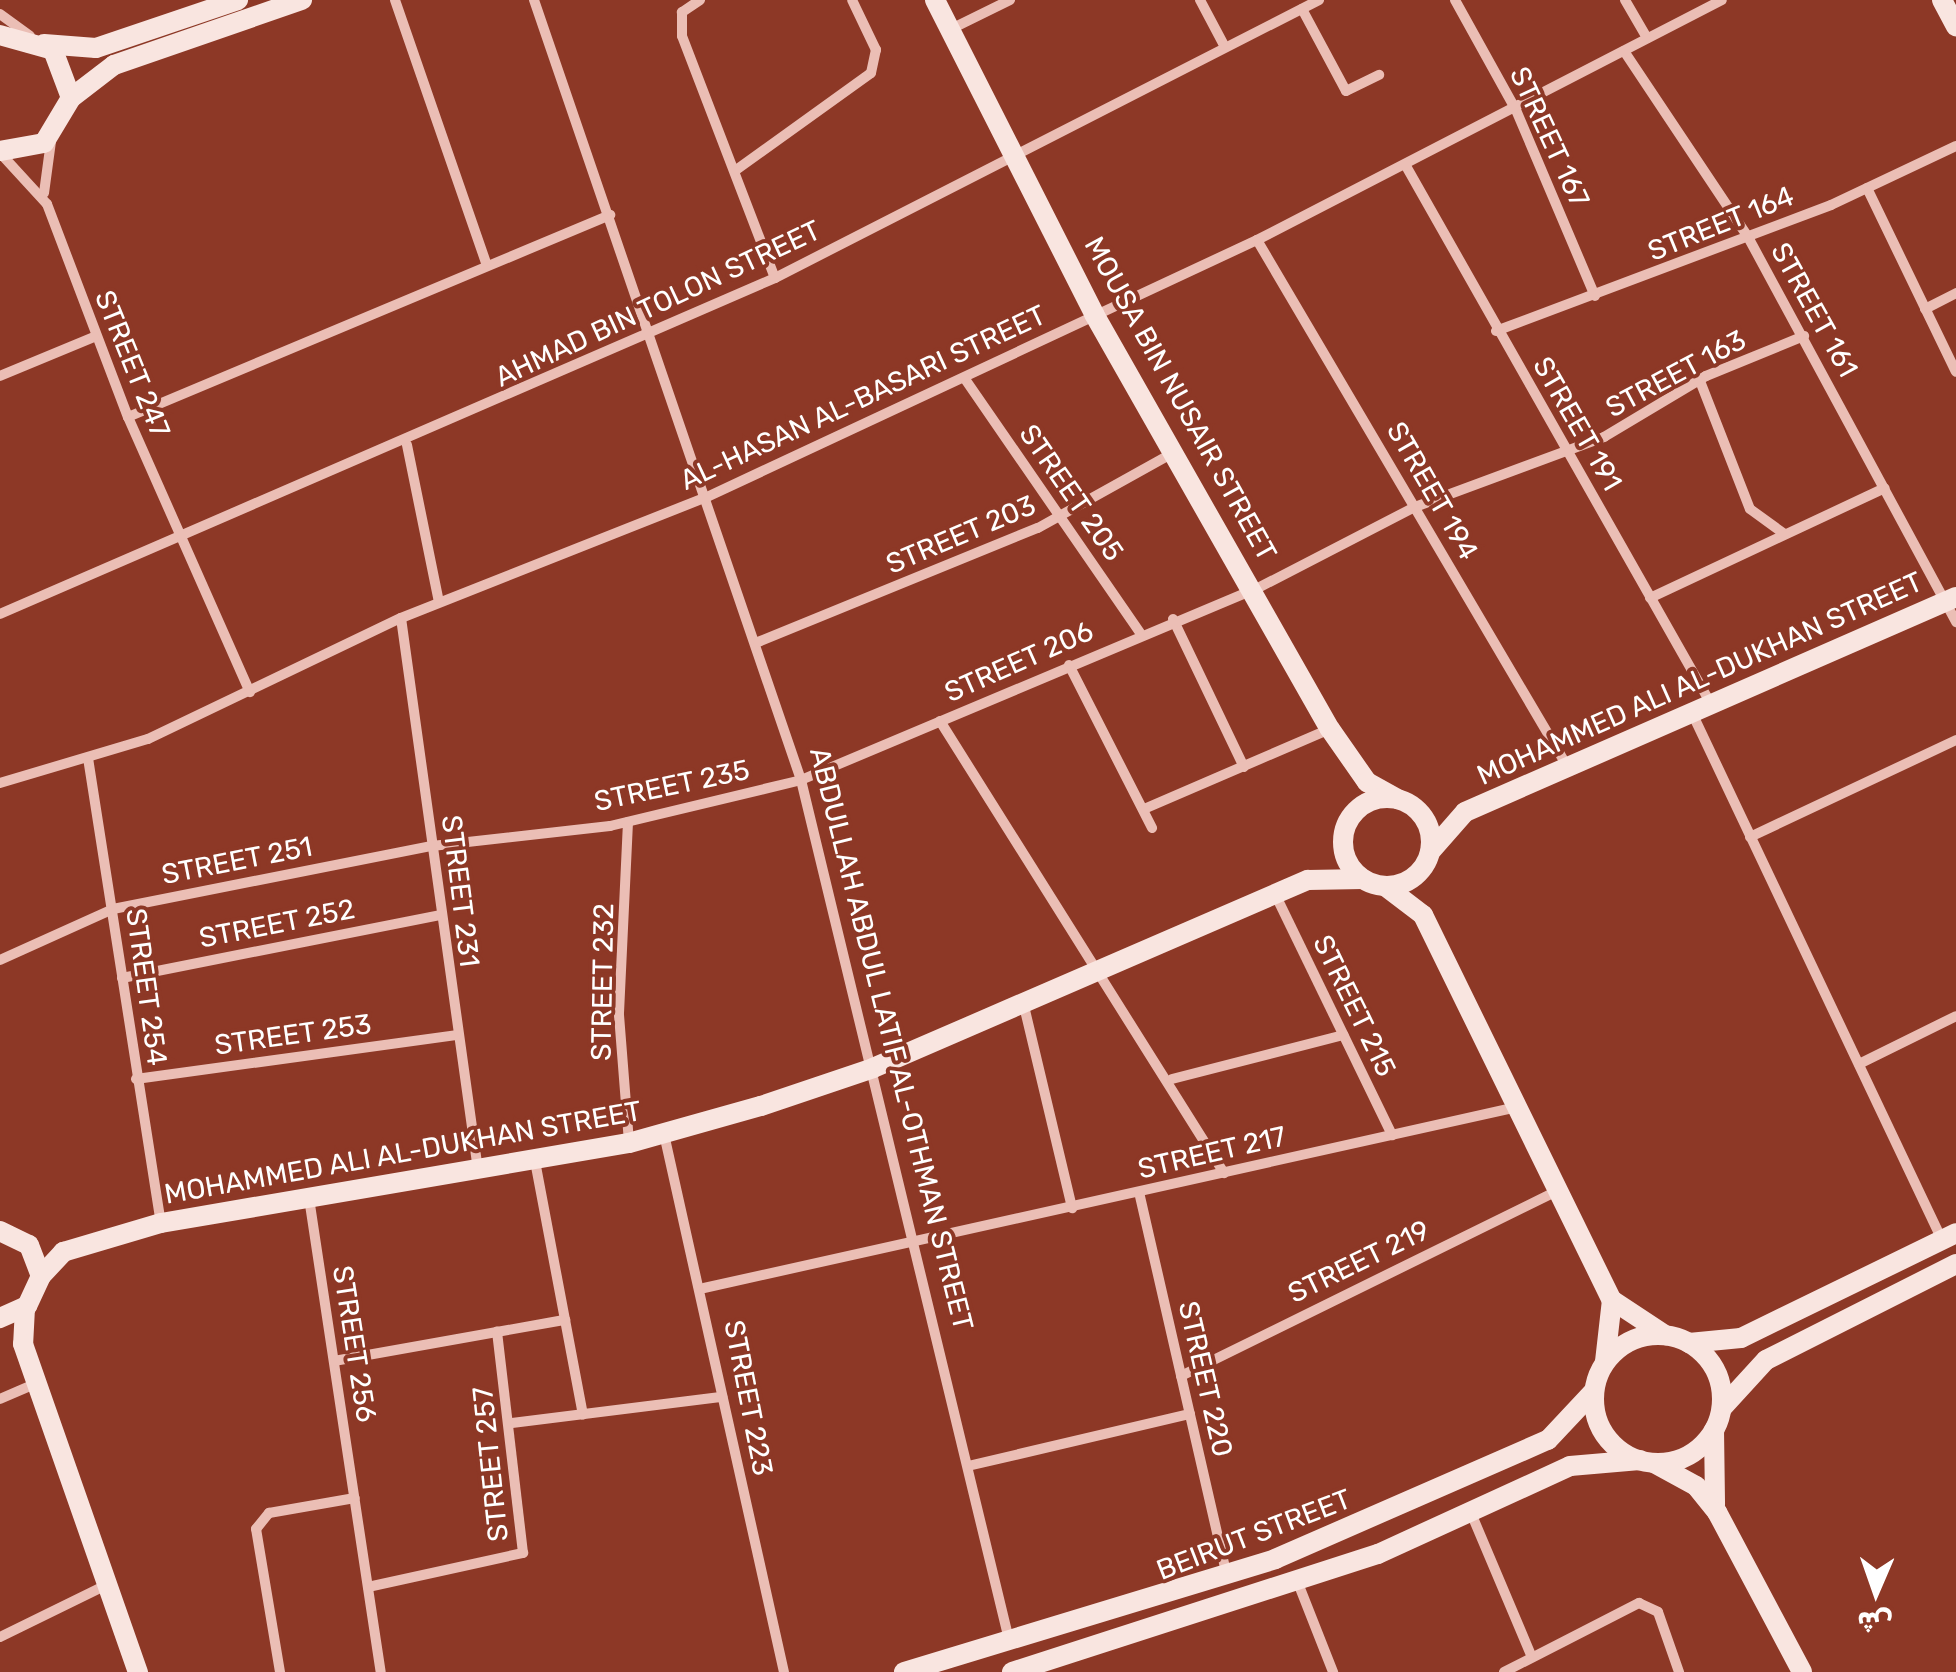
<!DOCTYPE html>
<html>
<head>
<meta charset="utf-8">
<style>
  body { margin:0 }
  #map { position:relative; width:1956px; height:1672px; overflow:hidden; background:#8d3826; font-family:Rubik,"Noto Naskh Arabic",sans-serif }
  div>[style] { position:absolute }
  [style*='--x'] { left:calc(var(--x)*1px); top:calc(var(--y)*1px); width:calc(var(--w)*1px); rotate:calc(var(--a)*1deg) }
  .street>* { height:10px; margin:-5px; padding:0 5px; transform-origin:5px; border-radius:5px; background:#ebbeb5 }
  .secondary>* { height:20px; margin:-10px; padding:0 10px; transform-origin:10px; border-radius:10px; background:#f9e5e0 }
  .secondary>.ring { margin:-10px; padding:0; box-sizing:content-box; background:none; border:20px solid #f9e5e0; border-radius:50% }
  span { translate:-50% -50%; white-space:nowrap; text-align:center; line-height:1.15; -webkit-text-stroke:8px #8d3826; paint-order:stroke }
  .street-label { font-size:28px; color:#fff }
  .north { position:absolute; left:1826px; top:1542px; width:100px; height:100px; -webkit-text-stroke:8px #8d3826; paint-order:stroke; rotate:182deg; font-size:28px; font-weight:700; line-height:40px; text-align:center; color:#fff }
  .north::after { content:''; display:block; margin:auto; width:35px; height:45px; background:#fff; clip-path:polygon(50% 0,100% 100%,50% 72%,0 100%) }
</style>
</head>
<body>
<div id="map">
  <div class="street">
    <i style="--x:395;--y:0;--w:281;--a:70.9"></i>
    <i style="--x:534;--y:0;--w:824;--a:71.1"></i>
    <i style="--x:801;--y:780;--w:885;--a:76.4"></i>
    <i style="--x:700;--y:0;--w:22;--a:146"></i>
    <i style="--x:682;--y:12;--w:24;--a:90"></i>
    <i style="--x:682;--y:36;--w:259;--a:69"></i>
    <i style="--x:1200;--y:0;--w:53;--a:62"></i>
    <i style="--x:1455;--y:0;--w:126;--a:61"></i>
    <i style="--x:1516;--y:110;--w:202;--a:67"></i>
    <i style="--x:1625;--y:0;--w:44;--a:59.9"></i>
    <i style="--x:1302;--y:9;--w:93;--a:61.8"></i>
    <i style="--x:1346;--y:91;--w:37;--a:-26"></i>
    <i style="--x:0;--y:14;--w:37;--a:36"></i>
    <i style="--x:949;--y:30;--w:68;--a:-26.2"></i>
    <i style="--x:1624;--y:51;--w:224;--a:56.3"></i>
    <i style="--x:1748;--y:237;--w:438;--a:61.6"></i>
    <i style="--x:1;--y:154;--w:68;--a:47.4"></i>
    <i style="--x:47;--y:204;--w:228;--a:69.2"></i>
    <i style="--x:128;--y:417;--w:301;--a:66.1"></i>
    <i style="--x:1406;--y:166;--w:618;--a:60.45"></i>
    <i style="--x:736;--y:170;--w:166;--a:-35.7"></i>
    <i style="--x:871;--y:73;--w:24;--a:-78"></i>
    <i style="--x:876;--y:50;--w:55;--a:-115.6"></i>
    <i style="--x:1867;--y:188;--w:204;--a:64.2"></i>
    <i style="--x:44;--y:193;--w:52;--a:-82.3"></i>
    <i style="--x:1257;--y:240;--w:611;--a:59.49"></i>
    <i style="--x:1925;--y:309;--w:35;--a:-27"></i>
    <i style="--x:1496;--y:331;--w:358;--a:-20.6"></i>
    <i style="--x:1831;--y:205;--w:138;--a:-25.3"></i>
    <i style="--x:0;--y:376;--w:102;--a:-22.5"></i>
    <i style="--x:965;--y:379;--w:308;--a:55.4"></i>
    <i style="--x:1700;--y:381;--w:137;--a:68.7"></i>
    <i style="--x:1750;--y:509;--w:41;--a:36"></i>
    <i style="--x:128;--y:417;--w:523;--a:-22.74"></i>
    <i style="--x:407;--y:445;--w:160;--a:78.5"></i>
    <i style="--x:1650;--y:598;--w:259;--a:-25.1"></i>
    <i style="--x:0;--y:614;--w:845;--a:-23.44"></i>
    <i style="--x:775;--y:278;--w:611;--a:-27.07"></i>
    <i style="--x:401;--y:618;--w:557;--a:82.06"></i>
    <i style="--x:1173;--y:619;--w:164;--a:64.4"></i>
    <i style="--x:758;--y:642;--w:302;--a:-22.2"></i>
    <i style="--x:1038;--y:528;--w:154;--a:-29.1"></i>
    <i style="--x:1069;--y:665;--w:183;--a:63"></i>
    <i style="--x:1692;--y:713;--w:583;--a:64.62"></i>
    <i style="--x:940;--y:721;--w:534;--a:57.86"></i>
    <i style="--x:88;--y:758;--w:471;--a:81.1"></i>
    <i style="--x:0;--y:783;--w:154;--a:-16.6"></i>
    <i style="--x:148;--y:739;--w:280;--a:-25.6"></i>
    <i style="--x:401;--y:618;--w:329;--a:-21.6"></i>
    <i style="--x:707;--y:497;--w:607;--a:-25.05"></i>
    <i style="--x:1257;--y:240;--w:523;--a:-27.3"></i>
    <i style="--x:1144;--y:809;--w:202;--a:-23.3"></i>
    <i style="--x:628;--y:822;--w:193;--a:92.7"></i>
    <i style="--x:619;--y:1015;--w:128;--a:85.5"></i>
    <i style="--x:1750;--y:837;--w:228;--a:-25.2"></i>
    <i style="--x:1276;--y:896;--w:266;--a:64.1"></i>
    <i style="--x:0;--y:960;--w:124;--a:-24.3"></i>
    <i style="--x:113;--y:909;--w:325;--a:-11.2"></i>
    <i style="--x:432;--y:846;--w:179;--a:-6.4"></i>
    <i style="--x:610;--y:826;--w:196;--a:-13.5"></i>
    <i style="--x:801;--y:780;--w:493;--a:-22.8"></i>
    <i style="--x:1256;--y:589;--w:179;--a:-27.3"></i>
    <i style="--x:1415;--y:507;--w:202;--a:-20.3"></i>
    <i style="--x:1604;--y:437;--w:119;--a:-30.9"></i>
    <i style="--x:1706;--y:376;--w:106;--a:-22.2"></i>
    <i style="--x:122;--y:978;--w:324;--a:-11.2"></i>
    <i style="--x:1024;--y:1006;--w:208;--a:76.6"></i>
    <i style="--x:1859;--y:1064;--w:108;--a:-26.3"></i>
    <i style="--x:136;--y:1079;--w:323;--a:-7.8"></i>
    <i style="--x:1172;--y:1079;--w:177;--a:-14.4"></i>
    <i style="--x:664;--y:1134;--w:551;--a:77.43"></i>
    <i style="--x:535;--y:1161;--w:258;--a:79.3"></i>
    <i style="--x:1139;--y:1192;--w:394;--a:77.1"></i>
    <i style="--x:309;--y:1198;--w:479;--a:81.4"></i>
    <i style="--x:704;--y:1288;--w:833;--a:-12.55"></i>
    <i style="--x:334;--y:1361;--w:235;--a:-10.1"></i>
    <i style="--x:1181;--y:1376;--w:419;--a:-26.2"></i>
    <i style="--x:0;--y:1399;--w:40;--a:-23.4"></i>
    <i style="--x:512;--y:1423;--w:212;--a:-7.1"></i>
    <i style="--x:968;--y:1466;--w:228;--a:-13.2"></i>
    <i style="--x:1471;--y:1513;--w:154;--a:67.1"></i>
    <i style="--x:1298;--y:1583;--w:96;--a:68.5"></i>
    <i style="--x:368;--y:1587;--w:159;--a:-12.4"></i>
    <i style="--x:523;--y:1553;--w:223;--a:-96.7"></i>
    <i style="--x:0;--y:1637;--w:120;--a:-26.1"></i>
    <i style="--x:280;--y:1672;--w:145;--a:-99.5"></i>
    <i style="--x:256;--y:1529;--w:21;--a:-51"></i>
    <i style="--x:269;--y:1513;--w:87;--a:-9.9"></i>
    <i style="--x:1504;--y:1672;--w:152;--a:-27.1"></i>
    <i style="--x:1639;--y:1603;--w:21;--a:25"></i>
    <i style="--x:1658;--y:1612;--w:64;--a:70.7"></i>
  </div>
  <div class="secondary">
    <i style="--x:935;--y:0;--w:352;--a:63.1"></i>
    <i style="--x:1094;--y:314;--w:477;--a:60.4"></i>
    <i style="--x:1330;--y:729;--w:65;--a:55.1"></i>
    <i style="--x:1367;--y:782;--w:35;--a:29"></i>
    <i style="--x:1942;--y:0;--w:30;--a:62"></i>
    <i style="--x:0;--y:35;--w:55;--a:15.8"></i>
    <i style="--x:53;--y:50;--w:51;--a:69.4"></i>
    <i style="--x:71;--y:98;--w:52;--a:121"></i>
    <i style="--x:44;--y:143;--w:45;--a:169.7"></i>
    <i style="--x:44;--y:44;--w:52;--a:4.4"></i>
    <i style="--x:96;--y:48;--w:150;--a:-18.7"></i>
    <i style="--x:71;--y:98;--w:54;--a:-37.5"></i>
    <i style="--x:114;--y:65;--w:199;--a:-19.1"></i>
    <i class="ring" style="left:1343px;top:798px;width:68px;height:68px"></i>
    <i style="--x:1430;--y:852;--w:53;--a:-48.8"></i>
    <i style="--x:1465;--y:812;--w:536;--a:-23.65"></i>
    <i style="--x:1385;--y:886;--w:48;--a:37.3"></i>
    <i style="--x:1423;--y:915;--w:429;--a:63.9"></i>
    <i style="--x:1612;--y:1300;--w:61;--a:96.5"></i>
    <i style="--x:0;--y:1231;--w:32;--a:26"></i>
    <i style="--x:29;--y:1245;--w:33;--a:69"></i>
    <i style="--x:41;--y:1276;--w:33;--a:115"></i>
    <i style="--x:27;--y:1306;--w:30;--a:156"></i>
    <i style="--x:41;--y:1276;--w:33;--a:-47"></i>
    <i style="--x:63;--y:1252;--w:102;--a:-16.5"></i>
    <i style="--x:161;--y:1223;--w:475;--a:-9.7"></i>
    <i style="--x:629;--y:1143;--w:137;--a:-15.7"></i>
    <i style="--x:761;--y:1106;--w:118;--a:-18.7"></i>
    <i style="--x:873;--y:1068;--w:474;--a:-23.4"></i>
    <i style="--x:1308;--y:880;--w:55;--a:-1"></i>
    <i style="--x:1612;--y:1300;--w:64;--a:33.4"></i>
    <i style="--x:25;--y:1308;--w:36;--a:93"></i>
    <i style="--x:23;--y:1344;--w:348;--a:70.7"></i>
    <i class="ring" style="left:1594px;top:1335px;width:108px;height:108px"></i>
    <i style="--x:1689;--y:1343;--w:52;--a:-5.5"></i>
    <i style="--x:1741;--y:1338;--w:239;--a:-26"></i>
    <i style="--x:1722;--y:1408;--w:65;--a:-47.5"></i>
    <i style="--x:1766;--y:1360;--w:213;--a:-26.8"></i>
    <i style="--x:1714;--y:1430;--w:75;--a:89.2"></i>
    <i style="--x:1654;--y:1463;--w:48;--a:28.7"></i>
    <i style="--x:1696;--y:1486;--w:33;--a:51"></i>
    <i style="--x:1717;--y:1512;--w:181;--a:62"></i>
    <i style="--x:904;--y:1672;--w:388;--a:-16.9"></i>
    <i style="--x:1275;--y:1559;--w:298;--a:-23.6"></i>
    <i style="--x:1548;--y:1440;--w:67;--a:-46.8"></i>
    <i style="--x:1012;--y:1672;--w:385;--a:-17.9"></i>
    <i style="--x:1378;--y:1554;--w:211;--a:-24.6"></i>
    <i style="--x:1570;--y:1466;--w:70;--a:-4.9"></i>
  </div>
  <div class="street-label">
    <span style="left:1549px;top:137px;rotate:65deg">STREET 167</span>
    <span style="left:1721px;top:224px;rotate:-22deg">STREET 164</span>
    <span style="left:658px;top:304px;rotate:-25deg">AHMAD BIN TOLON STREET</span>
    <span style="left:1814px;top:310px;rotate:61deg">STREET 161</span>
    <span style="left:132px;top:364px;rotate:68deg">STREET 247</span>
    <span style="left:1676px;top:374px;rotate:-28deg">STREET 163</span>
    <span style="left:863px;top:398px;rotate:-25deg">AL-HASAN AL-BASARI STREET</span>
    <span style="left:1180px;top:399px;rotate:61deg">MOUSA BIN NUSAIR STREET</span>
    <span style="left:1577px;top:424px;rotate:60deg">STREET 191</span>
    <span style="left:1432px;top:491px;rotate:60deg">STREET 194</span>
    <span style="left:1071px;top:493px;rotate:55deg">STREET 205</span>
    <span style="left:961px;top:535px;rotate:-23deg">STREET 203</span>
    <span style="left:1019px;top:662px;rotate:-24deg">STREET 206</span>
    <span style="left:1700px;top:679px;rotate:-24deg">MOHAMMED ALI AL-DUKHAN STREET</span>
    <span style="left:672px;top:786px;rotate:-12deg">STREET 235</span>
    <span style="left:237px;top:861px;rotate:-11deg">STREET 251</span>
    <span style="left:460px;top:891px;rotate:83deg">STREET 231</span>
    <span style="left:277px;top:924px;rotate:-11deg">STREET 252</span>
    <span style="left:603px;top:982px;rotate:-89deg">STREET 232</span>
    <span style="left:146px;top:987px;rotate:82deg">STREET 254</span>
    <span style="left:1354px;top:1006px;rotate:64deg">STREET 215</span>
    <span style="left:293px;top:1035px;rotate:-8deg">STREET 253</span>
    <span style="left:891px;top:1039px;rotate:76deg">ABDULLAH ABDUL LATIF AL-OTHMAN STREET</span>
    <span style="left:403px;top:1153px;rotate:-10deg">MOHAMMED ALI AL-DUKHAN STREET</span>
    <span style="left:1212px;top:1153px;rotate:-13deg">STREET 217</span>
    <span style="left:1359px;top:1262px;rotate:-26deg">STREET 219</span>
    <span style="left:354px;top:1344px;rotate:81deg">STREET 256</span>
    <span style="left:1205px;top:1379px;rotate:77deg">STREET 220</span>
    <span style="left:748px;top:1398px;rotate:79deg">STREET 223</span>
    <span style="left:491px;top:1464px;rotate:-96deg">STREET 257</span>
    <span style="left:1254px;top:1535px;rotate:-21deg">BEIRUT STREET</span>
  </div>
  <div class="north">ش</div>
</div>
</body>
</html>
